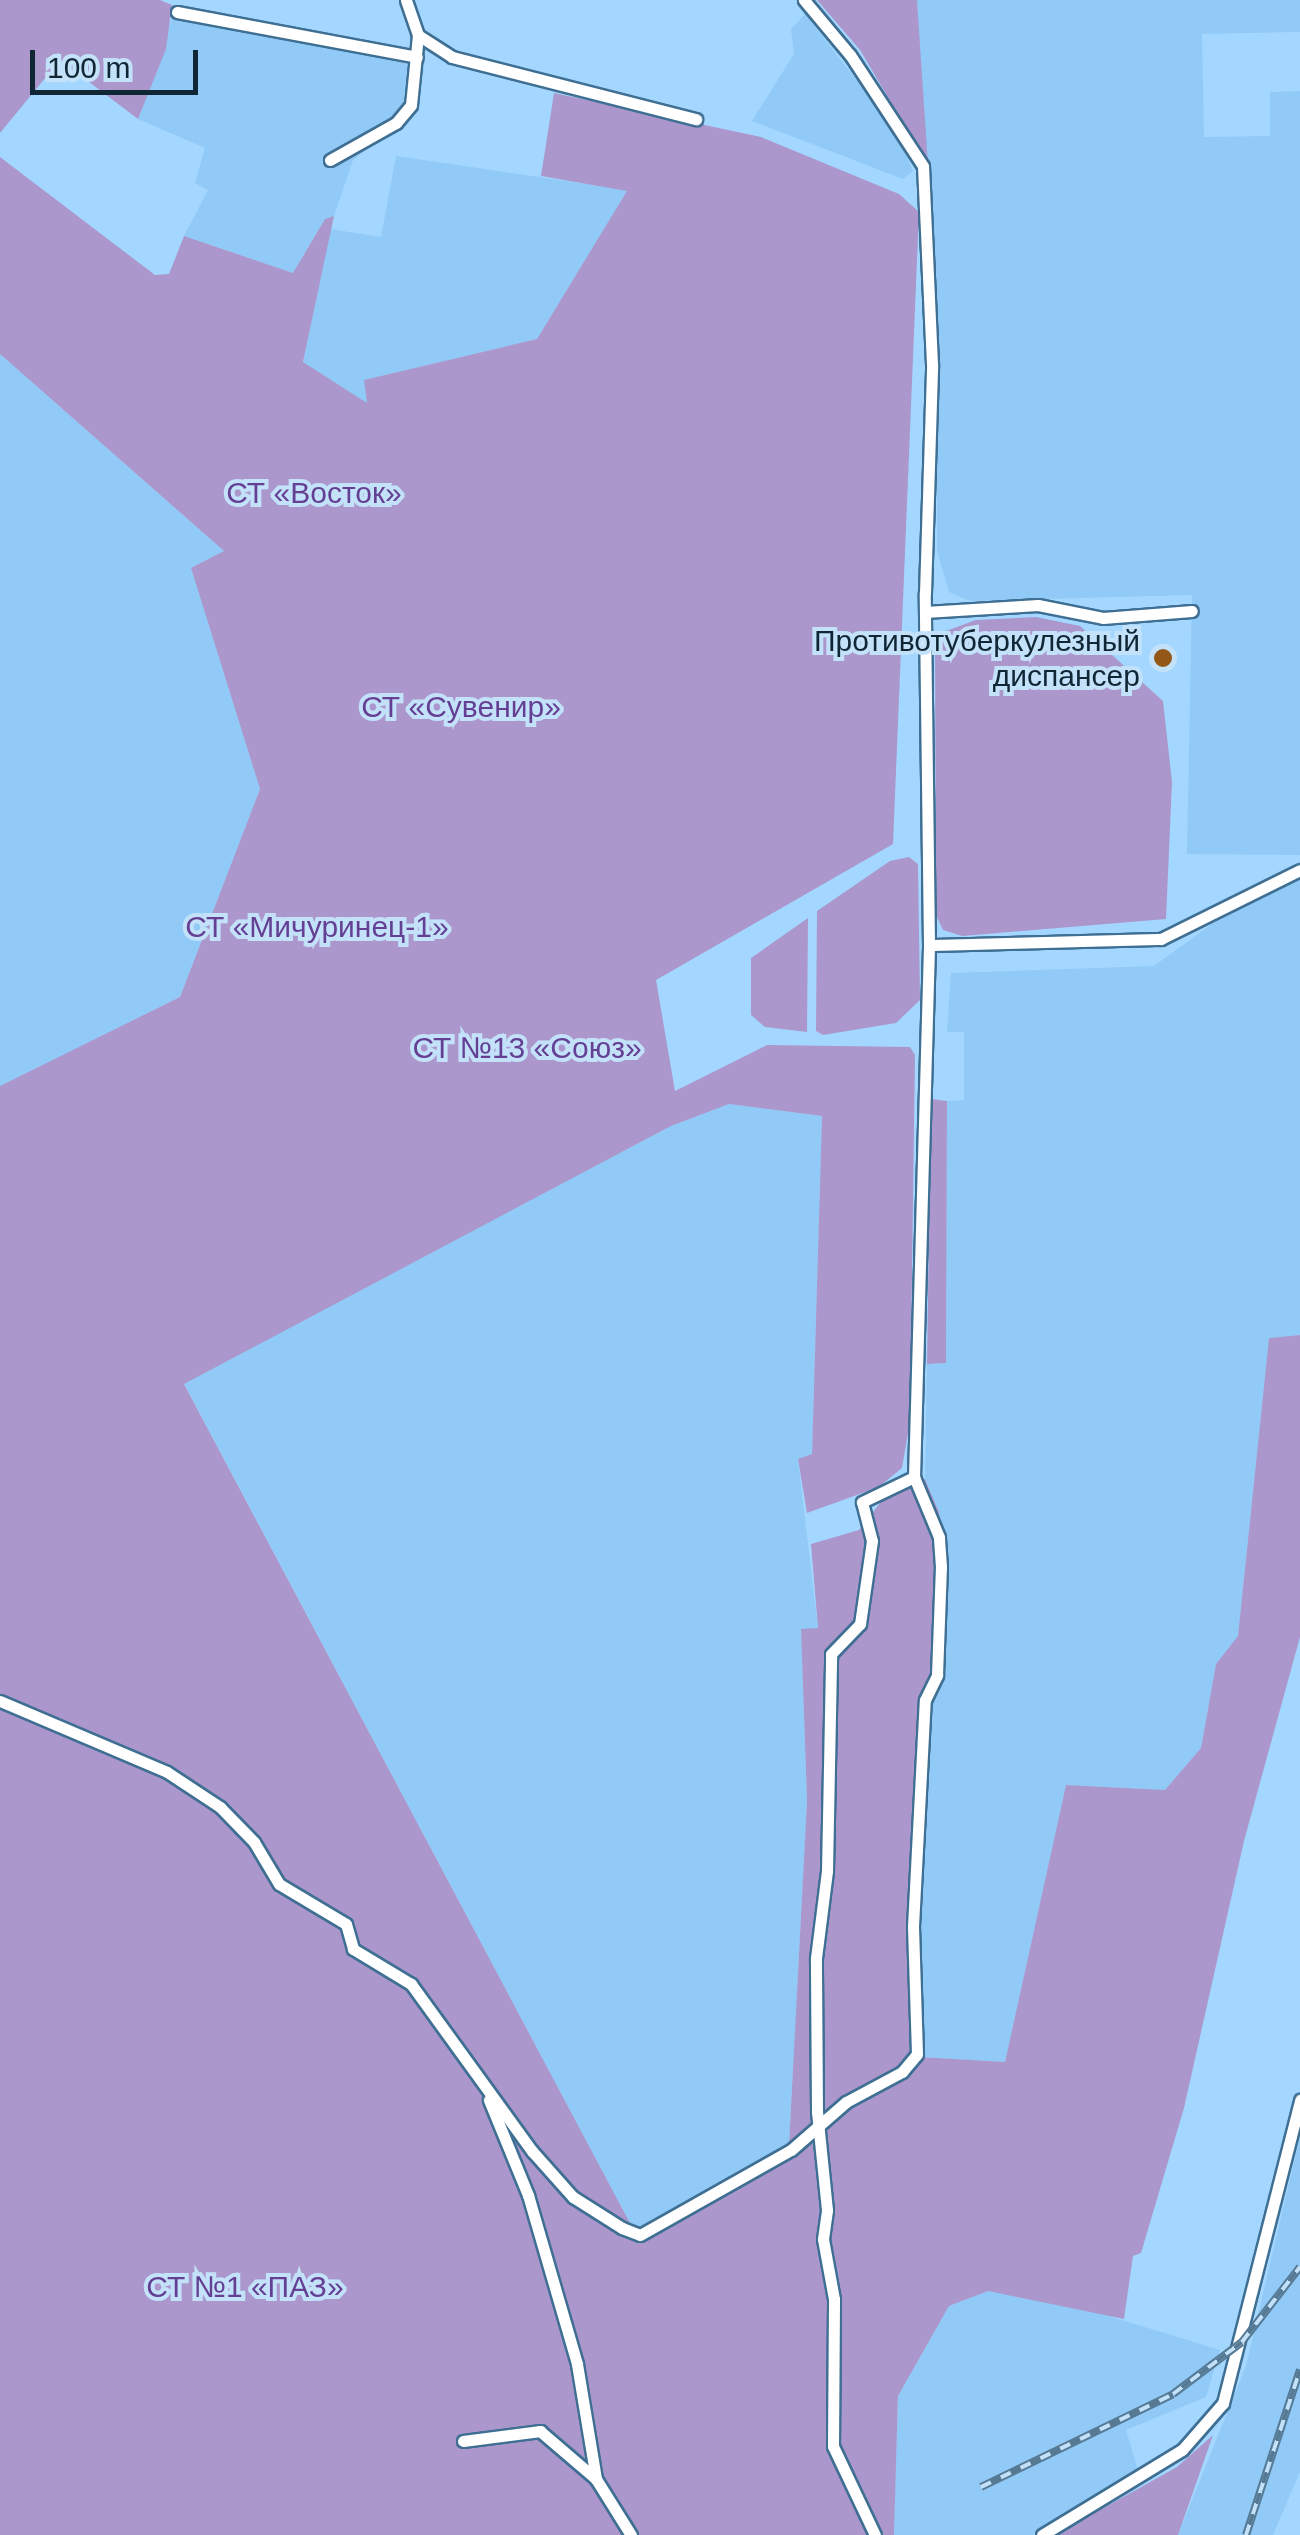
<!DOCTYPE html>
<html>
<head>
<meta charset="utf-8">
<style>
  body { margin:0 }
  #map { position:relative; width:1300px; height:2535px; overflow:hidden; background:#a3d7ff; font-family:Helvetica,sans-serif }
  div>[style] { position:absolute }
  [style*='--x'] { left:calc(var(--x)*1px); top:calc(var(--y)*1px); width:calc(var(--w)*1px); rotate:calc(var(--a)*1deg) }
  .built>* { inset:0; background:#91caf6 }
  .green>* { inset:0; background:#ab97cc }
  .roads { filter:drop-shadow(2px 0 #3f6f93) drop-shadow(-2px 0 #3f6f93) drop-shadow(0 2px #3f6f93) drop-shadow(0 -2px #3f6f93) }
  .street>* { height:11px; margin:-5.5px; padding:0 5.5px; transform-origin:5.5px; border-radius:5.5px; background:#fff }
  .rail>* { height:8px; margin-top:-4px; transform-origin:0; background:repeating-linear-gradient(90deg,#c3e2fa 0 11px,#567994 0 22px); box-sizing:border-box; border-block:2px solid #567994 }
  .dots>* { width:28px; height:28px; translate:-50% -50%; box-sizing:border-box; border:5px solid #c3e2fa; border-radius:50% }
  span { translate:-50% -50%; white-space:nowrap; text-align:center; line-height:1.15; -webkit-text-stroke:8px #c3e2fa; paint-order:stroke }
  .park-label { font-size:30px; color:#643f93 }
  .poi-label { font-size:30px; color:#112635 }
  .right { translate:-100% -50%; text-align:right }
  .scale { position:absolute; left:30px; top:50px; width:168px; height:45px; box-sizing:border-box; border:5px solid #112635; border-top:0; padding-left:12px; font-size:30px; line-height:35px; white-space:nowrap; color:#112635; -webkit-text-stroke:8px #c3e2fa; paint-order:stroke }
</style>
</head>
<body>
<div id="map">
  <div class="built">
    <i style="clip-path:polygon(917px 0,1300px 0,1300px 32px,1202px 34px,1204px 137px,1270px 136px,1270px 92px,1300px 91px,1300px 855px,1187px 854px,1192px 595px,970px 601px,949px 592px,937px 551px,937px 379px)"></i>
    <i style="clip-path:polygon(805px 14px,897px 132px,913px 171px,903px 179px,752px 121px,794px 54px,791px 29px)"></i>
    <i style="clip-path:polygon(173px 15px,425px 62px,417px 110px,353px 160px,334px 216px,325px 219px,293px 273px,184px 236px,208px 190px,195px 183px,205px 148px,138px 119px)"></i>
    <i style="clip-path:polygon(396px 156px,628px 190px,537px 339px,365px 380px,368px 404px,303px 363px,330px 229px,381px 237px)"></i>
    <i style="clip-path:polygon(0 354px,225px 552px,191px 568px,260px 789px,180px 997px,0 1086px)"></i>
    <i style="clip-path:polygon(1300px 878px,1300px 1335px,1269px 1339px,1238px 1637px,1216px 1664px,1201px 1748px,1165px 1790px,1066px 1785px,1005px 2062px,920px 2057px,916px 1927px,939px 1512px,925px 1479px,927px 1364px,946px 1363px,947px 1101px,964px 1100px,964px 1032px,947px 1032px,951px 973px,1154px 966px,1212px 924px)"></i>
    <i style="clip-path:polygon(729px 1104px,822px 1116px,812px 1454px,798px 1460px,818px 1628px,801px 1630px,807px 1801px,789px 2145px,641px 2229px,631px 2225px,184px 1383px,671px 1126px)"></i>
    <i style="clip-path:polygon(1300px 2136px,1300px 2472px,1273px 2535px,1178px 2535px,1246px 2366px)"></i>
    <i style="clip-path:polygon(988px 2291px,1076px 2306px,1220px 2350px,1206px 2397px,1126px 2430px,1138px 2470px,1033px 2535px,894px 2535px,898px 2396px,949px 2306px)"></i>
  </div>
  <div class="green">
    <i style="clip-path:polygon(0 0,160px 0,172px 5px,166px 49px,138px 119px,60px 60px,0 133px)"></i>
    <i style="clip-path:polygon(817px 0,917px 0,928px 165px,860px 50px)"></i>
    <i style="clip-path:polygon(554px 93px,761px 137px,899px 194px,919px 212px,893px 844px,656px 980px,675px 1091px,767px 1045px,910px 1047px,915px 1055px,910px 1422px,902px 1468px,879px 1487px,807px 1513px,798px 1459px,812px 1454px,822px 1116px,729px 1104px,671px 1126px,184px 1384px,631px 2225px,641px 2229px,789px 2145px,807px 1801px,801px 1629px,818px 1628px,811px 1544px,859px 1530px,884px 1498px,925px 1479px,939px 1512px,946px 1572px,928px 1701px,916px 1927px,920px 2057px,1005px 2062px,1066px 1785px,1165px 1790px,1201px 1748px,1216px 1664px,1238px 1636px,1269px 1338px,1300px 1335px,1300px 1637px,1244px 1841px,1184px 2108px,1141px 2253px,1133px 2256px,1124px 2319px,988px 2291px,949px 2306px,898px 2396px,894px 2535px,0 2535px,0 1086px,180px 997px,260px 789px,191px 568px,224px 551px,0 354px,0 157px,155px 275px,169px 274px,184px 236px,293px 273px,325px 219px,334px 216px,303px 362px,367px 403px,364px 380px,537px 339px,627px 191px,541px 176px)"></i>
    <i style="clip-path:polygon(1036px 617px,1080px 626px,1163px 701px,1172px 782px,1166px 919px,962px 936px,943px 930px,936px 915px,935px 635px,976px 620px)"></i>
    <i style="clip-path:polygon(909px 857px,918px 864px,920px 1000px,896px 1023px,823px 1035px,816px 1031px,817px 911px,890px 861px)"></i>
    <i style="clip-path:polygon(808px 918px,807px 1032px,765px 1027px,751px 1015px,751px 958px)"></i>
    <i style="clip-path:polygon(931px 1099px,947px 1101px,946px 1363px,927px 1364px)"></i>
    <i style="clip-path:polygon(1213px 2435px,1178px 2535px,1055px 2535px,1177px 2467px)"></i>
  </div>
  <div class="roads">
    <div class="street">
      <i style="--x:177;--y:12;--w:244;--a:10.6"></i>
      <i style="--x:418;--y:35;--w:40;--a:32.9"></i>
      <i style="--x:452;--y:57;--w:252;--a:14.3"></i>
      <i style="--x:330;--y:160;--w:76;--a:-29.3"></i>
      <i style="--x:396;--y:123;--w:23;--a:-50"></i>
      <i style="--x:411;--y:105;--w:70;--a:-84.3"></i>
      <i style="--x:418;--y:35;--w:37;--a:-109"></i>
      <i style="--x:925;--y:612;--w:113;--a:-3.5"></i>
      <i style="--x:1038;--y:605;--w:66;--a:11.3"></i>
      <i style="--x:1103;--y:618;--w:89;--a:-4.5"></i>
      <i style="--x:929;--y:945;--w:232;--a:-1.5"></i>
      <i style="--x:1161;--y:939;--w:155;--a:-26.4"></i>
      <i style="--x:0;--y:1701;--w:181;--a:23"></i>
      <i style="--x:167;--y:1772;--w:64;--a:33.4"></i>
      <i style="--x:220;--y:1807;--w:49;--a:45.8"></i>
      <i style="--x:254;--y:1842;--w:49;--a:59.2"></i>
      <i style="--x:279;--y:1884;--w:78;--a:30.8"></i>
      <i style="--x:346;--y:1924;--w:26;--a:74"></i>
      <i style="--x:353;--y:1949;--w:68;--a:31.1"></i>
      <i style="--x:411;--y:1984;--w:206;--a:54.1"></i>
      <i style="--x:532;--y:2151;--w:62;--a:48.3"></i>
      <i style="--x:573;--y:2197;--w:58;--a:32.3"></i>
      <i style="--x:622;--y:2228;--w:19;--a:21"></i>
      <i style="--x:640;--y:2235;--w:173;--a:-29.4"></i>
      <i style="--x:791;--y:2150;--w:73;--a:-41.1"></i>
      <i style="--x:846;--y:2102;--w:64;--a:-28.2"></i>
      <i style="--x:902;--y:2072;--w:23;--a:-50"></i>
      <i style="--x:917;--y:2054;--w:128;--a:-91.8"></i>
      <i style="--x:913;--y:1926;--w:226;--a:-87"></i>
      <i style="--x:925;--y:1700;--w:28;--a:-64"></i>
      <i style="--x:937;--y:1675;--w:108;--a:-87.9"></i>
      <i style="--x:941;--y:1567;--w:30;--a:-94"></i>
      <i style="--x:939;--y:1537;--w:65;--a:-112.6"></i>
      <i style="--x:914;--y:1477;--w:532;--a:-88.38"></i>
      <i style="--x:929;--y:945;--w:352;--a:-90.7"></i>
      <i style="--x:925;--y:593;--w:229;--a:-88.2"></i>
      <i style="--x:932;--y:364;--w:198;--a:-92.6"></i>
      <i style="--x:923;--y:166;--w:133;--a:-123.3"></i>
      <i style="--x:850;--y:55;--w:72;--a:-129.9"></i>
      <i style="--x:489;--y:2100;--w:103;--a:67.7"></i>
      <i style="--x:528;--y:2195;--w:176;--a:73.8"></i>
      <i style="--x:577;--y:2364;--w:117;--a:80.6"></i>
      <i style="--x:463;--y:2441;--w:78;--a:-7.4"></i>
      <i style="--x:540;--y:2431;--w:74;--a:40.6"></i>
      <i style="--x:596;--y:2479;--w:66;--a:58"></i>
      <i style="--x:875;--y:2535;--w:98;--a:-115.3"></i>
      <i style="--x:833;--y:2446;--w:147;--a:-89.6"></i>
      <i style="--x:834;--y:2299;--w:61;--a:-100.4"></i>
      <i style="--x:823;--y:2239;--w:29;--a:-82"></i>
      <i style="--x:827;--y:2210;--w:99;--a:-95.8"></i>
      <i style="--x:817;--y:2112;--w:154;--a:-90.4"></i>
      <i style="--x:816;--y:1958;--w:88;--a:-82.8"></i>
      <i style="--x:827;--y:1871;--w:217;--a:-88.9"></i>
      <i style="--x:831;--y:1654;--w:42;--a:-46"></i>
      <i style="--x:860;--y:1624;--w:84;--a:-81.8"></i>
      <i style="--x:872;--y:1541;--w:40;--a:-104.4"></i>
      <i style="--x:862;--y:1502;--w:58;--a:-25.7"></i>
      <i style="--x:1042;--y:2535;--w:164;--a:-31.3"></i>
      <i style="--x:1182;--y:2450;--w:62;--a:-48.9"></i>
      <i style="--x:1223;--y:2403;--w:313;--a:-75.7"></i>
    </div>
  </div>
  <div class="rail">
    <i style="--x:981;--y:2487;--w:213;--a:-25.8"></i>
    <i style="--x:1173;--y:2394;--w:86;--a:-37"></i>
    <i style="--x:1242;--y:2342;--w:95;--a:-52.3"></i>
    <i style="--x:1246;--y:2535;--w:174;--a:-71.9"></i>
  </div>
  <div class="dots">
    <i style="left:1163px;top:658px;background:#935718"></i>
  </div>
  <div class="park-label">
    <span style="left:314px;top:493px">СТ «Восток»</span>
    <span style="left:461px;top:707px">СТ «Сувенир»</span>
    <span style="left:317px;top:927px">СТ «Мичуринец-1»</span>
    <span style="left:527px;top:1048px">СТ №13 «Союз»</span>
    <span style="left:245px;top:2287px">СТ №1 «ПАЗ»</span>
  </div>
  <div class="poi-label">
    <span class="right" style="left:1140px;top:658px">Противотуберкулезный<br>диспансер</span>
  </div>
  <div class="scale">100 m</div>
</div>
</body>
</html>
